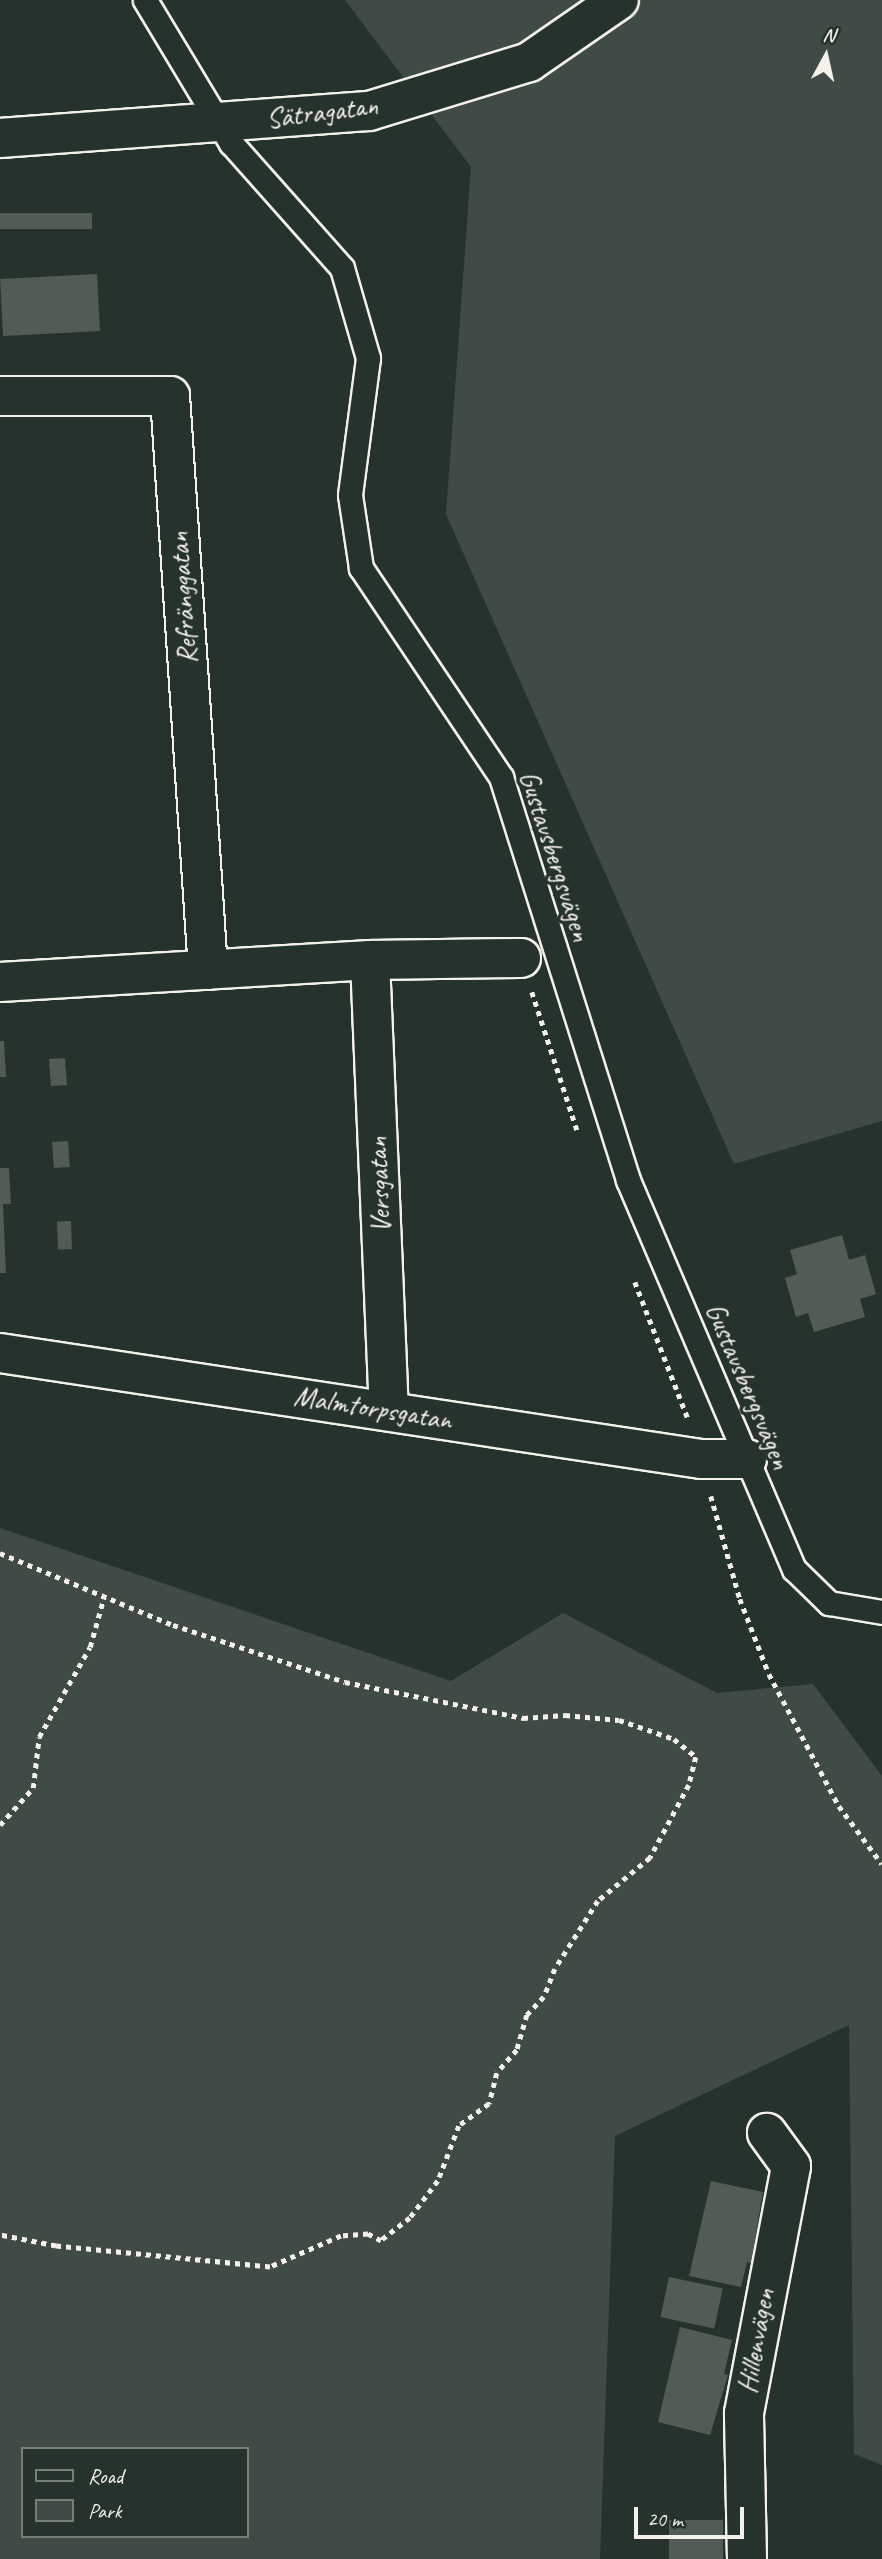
<!DOCTYPE html>
<html>
<head>
<meta charset="utf-8">
<style>
  body { margin:0 }
  #map { position:relative; width:882px; height:2559px; overflow:hidden; background:#26332d; font-family:Caveat,sans-serif }
  div>[style] { position:absolute }
  [style*='--x'] { left:calc(var(--x)*1px); top:calc(var(--y)*1px); width:calc(var(--w)*1px); rotate:calc(var(--a)*1deg) }
  .green>* { inset:0; background:#414b45 }
  .building>* { inset:0; background:#525c55; transform-origin:0 0 }
  .path>* { height:4.5px; margin-top:-2.25px; transform-origin:0; background:repeating-linear-gradient(90deg,#f4f1e8 0 5px,transparent 0 10px) }
  .roads { filter:drop-shadow(2px 0 #f4f1e8) drop-shadow(-2px 0 #f4f1e8) drop-shadow(0 2px #f4f1e8) drop-shadow(0 -2px #f4f1e8) }
  .service>* { height:23px; margin:-11.5px; padding:0 11.5px; transform-origin:11.5px; border-radius:11.5px; background:#26332d }
  .minor>* { height:38px; margin:-19px; padding:0 19px; transform-origin:19px; border-radius:19px; background:#26332d }
  span { translate:-50% -50%; white-space:nowrap; text-align:center; line-height:1.15; -webkit-text-stroke:7px #26332d; paint-order:stroke }
  .street-label { font-size:28px; color:#f4f1e8 }
  .legend { position:absolute; left:21px; top:2447px; width:228px; height:91px; box-sizing:border-box; background:#26332d; border:2px solid #787f78; margin:0; padding:9px 12px; list-style:none; font-size:21px; color:#f4f1e8 }
  .legend li { display:flex; align-items:center; gap:14px; height:35px }
  .legend b { width:35px; border:2px solid #787f78 }
  .north { position:absolute; left:791px; top:21px; width:70px; height:70px; -webkit-text-stroke:5px #26332d; paint-order:stroke; rotate:8deg; font-size:19px; font-weight:700; line-height:28px; text-align:center; color:#f4f1e8 }
  .north::after { content:''; display:block; margin:auto; width:24px; height:32px; background:#f4f1e8; clip-path:polygon(50% 0,100% 100%,50% 72%,0 100%) }
  .scale { position:absolute; left:634px; top:2507px; width:110px; height:32px; box-sizing:border-box; border:4px solid #f4f1e8; border-top:0; padding-left:9px; font-size:21px; line-height:24px; white-space:nowrap; color:#f4f1e8; -webkit-text-stroke:5px #26332d; paint-order:stroke }
</style>
</head>
<body>
<div id="map">
  <div class="green">
    <i style="clip-path:polygon(345px 0,882px 0,882px 1121px,734px 1164px,446px 514px,471px 167px)"></i>
    <i style="clip-path:polygon(evenodd,0 1528px,451px 1681px,563px 1613px,717px 1693px,813px 1684px,882px 1776px,882px 2465px,854px 2454px,849px 2025px,615px 2136px,600px 2559px,0 2559px,0 1528px,23px 2449px,247px 2449px,247px 2536px,23px 2536px,23px 2449px)"></i>
  </div>
  <div class="building">
    <i style="left:92px;top:213px;width:16px;height:92px;rotate:90deg"></i>
    <i style="left:97px;top:274px;width:57px;height:97px;rotate:87deg"></i>
    <i style="clip-path:polygon(0 1041px,4px 1041px,6px 1077px,0 1077px)"></i>
    <i style="left:65px;top:1058px;width:27px;height:16px;rotate:86deg"></i>
    <i style="left:68px;top:1141px;width:26px;height:16px;rotate:86deg"></i>
    <i style="clip-path:polygon(0 1168px,9px 1168px,11px 1204px,3px 1204px,6px 1273px,0 1273px)"></i>
    <i style="left:71px;top:1221px;width:28px;height:14px;rotate:88deg"></i>
    <i style="clip-path:polygon(842px 1235px,849px 1260px,865px 1255px,876px 1294px,860px 1299px,865px 1317px,814px 1332px,808px 1313px,796px 1317px,785px 1278px,797px 1274px,790px 1250px)"></i>
    <i style="clip-path:polygon(711px 2181px,763px 2192px,751px 2263px,747px 2262px,741px 2287px,689px 2276px)"></i>
    <i style="left:669px;top:2277px;width:55px;height:41px;rotate:12deg"></i>
    <i style="clip-path:polygon(680px 2327px,732px 2340px,724px 2374px,728px 2375px,710px 2435px,658px 2422px)"></i>
    <i style="left:669px;top:2520px;width:54px;height:39px"></i>
  </div>
  <div class="path">
    <i style="--x:532;--y:992;--w:145;--a:71.9"></i>
    <i style="--x:635;--y:1282;--w:149;--a:68.8"></i>
    <i style="--x:711;--y:1496;--w:107;--a:74.3"></i>
    <i style="--x:740;--y:1599;--w:80;--a:68.9"></i>
    <i style="--x:769;--y:1674;--w:149;--a:62.1"></i>
    <i style="--x:839;--y:1806;--w:72;--a:53.4"></i>
    <i style="--x:0;--y:1553;--w:187;--a:22.6"></i>
    <i style="--x:173;--y:1625;--w:181;--a:18.3"></i>
    <i style="--x:345;--y:1682;--w:182;--a:11.4"></i>
    <i style="--x:523;--y:1718;--w:42;--a:-4.1"></i>
    <i style="--x:565;--y:1715;--w:54;--a:5.3"></i>
    <i style="--x:619;--y:1720;--w:58;--a:19.1"></i>
    <i style="--x:674;--y:1739;--w:28;--a:39"></i>
    <i style="--x:696;--y:1757;--w:29;--a:104"></i>
    <i style="--x:689;--y:1785;--w:83;--a:118.1"></i>
    <i style="--x:650;--y:1858;--w:67;--a:140.4"></i>
    <i style="--x:598;--y:1901;--w:80;--a:122.3"></i>
    <i style="--x:555;--y:1969;--w:30;--a:111"></i>
    <i style="--x:544;--y:1997;--w:25;--a:133"></i>
    <i style="--x:527;--y:2015;--w:36;--a:106"></i>
    <i style="--x:517;--y:2050;--w:30;--a:131"></i>
    <i style="--x:497;--y:2073;--w:32;--a:104"></i>
    <i style="--x:489;--y:2104;--w:37;--a:144"></i>
    <i style="--x:459;--y:2126;--w:59;--a:110.9"></i>
    <i style="--x:438;--y:2181;--w:46;--a:127.1"></i>
    <i style="--x:410;--y:2218;--w:37;--a:142"></i>
    <i style="--x:381;--y:2241;--w:15;--a:-152"></i>
    <i style="--x:368;--y:2234;--w:27;--a:176"></i>
    <i style="--x:341;--y:2236;--w:77;--a:156.4"></i>
    <i style="--x:270;--y:2267;--w:215;--a:-174.4"></i>
    <i style="--x:56;--y:2246;--w:57;--a:-168.9"></i>
    <i style="--x:0;--y:1825;--w:50;--a:-48.3"></i>
    <i style="--x:33;--y:1788;--w:51;--a:-83.3"></i>
    <i style="--x:39;--y:1737;--w:103;--a:-60.5"></i>
    <i style="--x:90;--y:1647;--w:52;--a:-74.4"></i>
  </div>
  <div class="roads">
    <div class="service">
      <i style="--x:145;--y:0;--w:167;--a:59"></i>
      <i style="--x:231;--y:143;--w:167;--a:48.4"></i>
      <i style="--x:342;--y:268;--w:94;--a:73.9"></i>
      <i style="--x:368;--y:358;--w:138;--a:97.5"></i>
      <i style="--x:350;--y:495;--w:74;--a:81.4"></i>
      <i style="--x:361;--y:568;--w:252;--a:56.2"></i>
      <i style="--x:501;--y:777;--w:423;--a:72.5"></i>
      <i style="--x:628;--y:1180;--w:423;--a:66.9"></i>
      <i style="--x:794;--y:1569;--w:49;--a:44.2"></i>
      <i style="--x:829;--y:1603;--w:54;--a:9.6"></i>
    </div>
    <div class="minor">
      <i style="--x:0;--y:138;--w:370;--a:-4.2"></i>
      <i style="--x:369;--y:111;--w:167;--a:-17"></i>
      <i style="--x:529;--y:62;--w:109;--a:-34.6"></i>
      <i style="--x:0;--y:396;--w:170;--a:0"></i>
      <i style="--x:170;--y:396;--w:575;--a:86.21"></i>
      <i style="--x:370;--y:960;--w:450;--a:87.6"></i>
      <i style="--x:0;--y:982;--w:371;--a:-3.4"></i>
      <i style="--x:370;--y:960;--w:151;--a:-0.8"></i>
      <i style="--x:0;--y:1353;--w:709;--a:8.6"></i>
      <i style="--x:701;--y:1459;--w:46;--a:0"></i>
      <i style="--x:747;--y:2559;--w:146;--a:-91.2"></i>
      <i style="--x:744;--y:2413;--w:251;--a:-79.2"></i>
      <i style="--x:791;--y:2166;--w:41;--a:-126"></i>
    </div>
  </div>
  <div class="street-label">
    <span style="left:322px;top:112px;rotate:-7deg">Sätragatan</span>
    <span style="left:183px;top:598px;rotate:-94deg">Refränggatan</span>
    <span style="left:555px;top:856px;rotate:72deg">Gustavsbergsvägen</span>
    <span style="left:379px;top:1185px;rotate:-92deg">Versgatan</span>
    <span style="left:748px;top:1386px;rotate:67deg">Gustavsbergsvägen</span>
    <span style="left:373px;top:1408px;rotate:9deg">Malmtorpsgatan</span>
    <span style="left:756px;top:2341px;rotate:-80deg">Hillenvägen</span>
  </div>
  <ul class="legend">
  <li><b style="height:9px;background:#26332d"></b>Road</li>
  <li><b style="height:19px;background:#414b45"></b>Park</li>
  </ul>
  <div class="north">N</div>
  <div class="scale">20 m</div>
</div>
</body>
</html>
